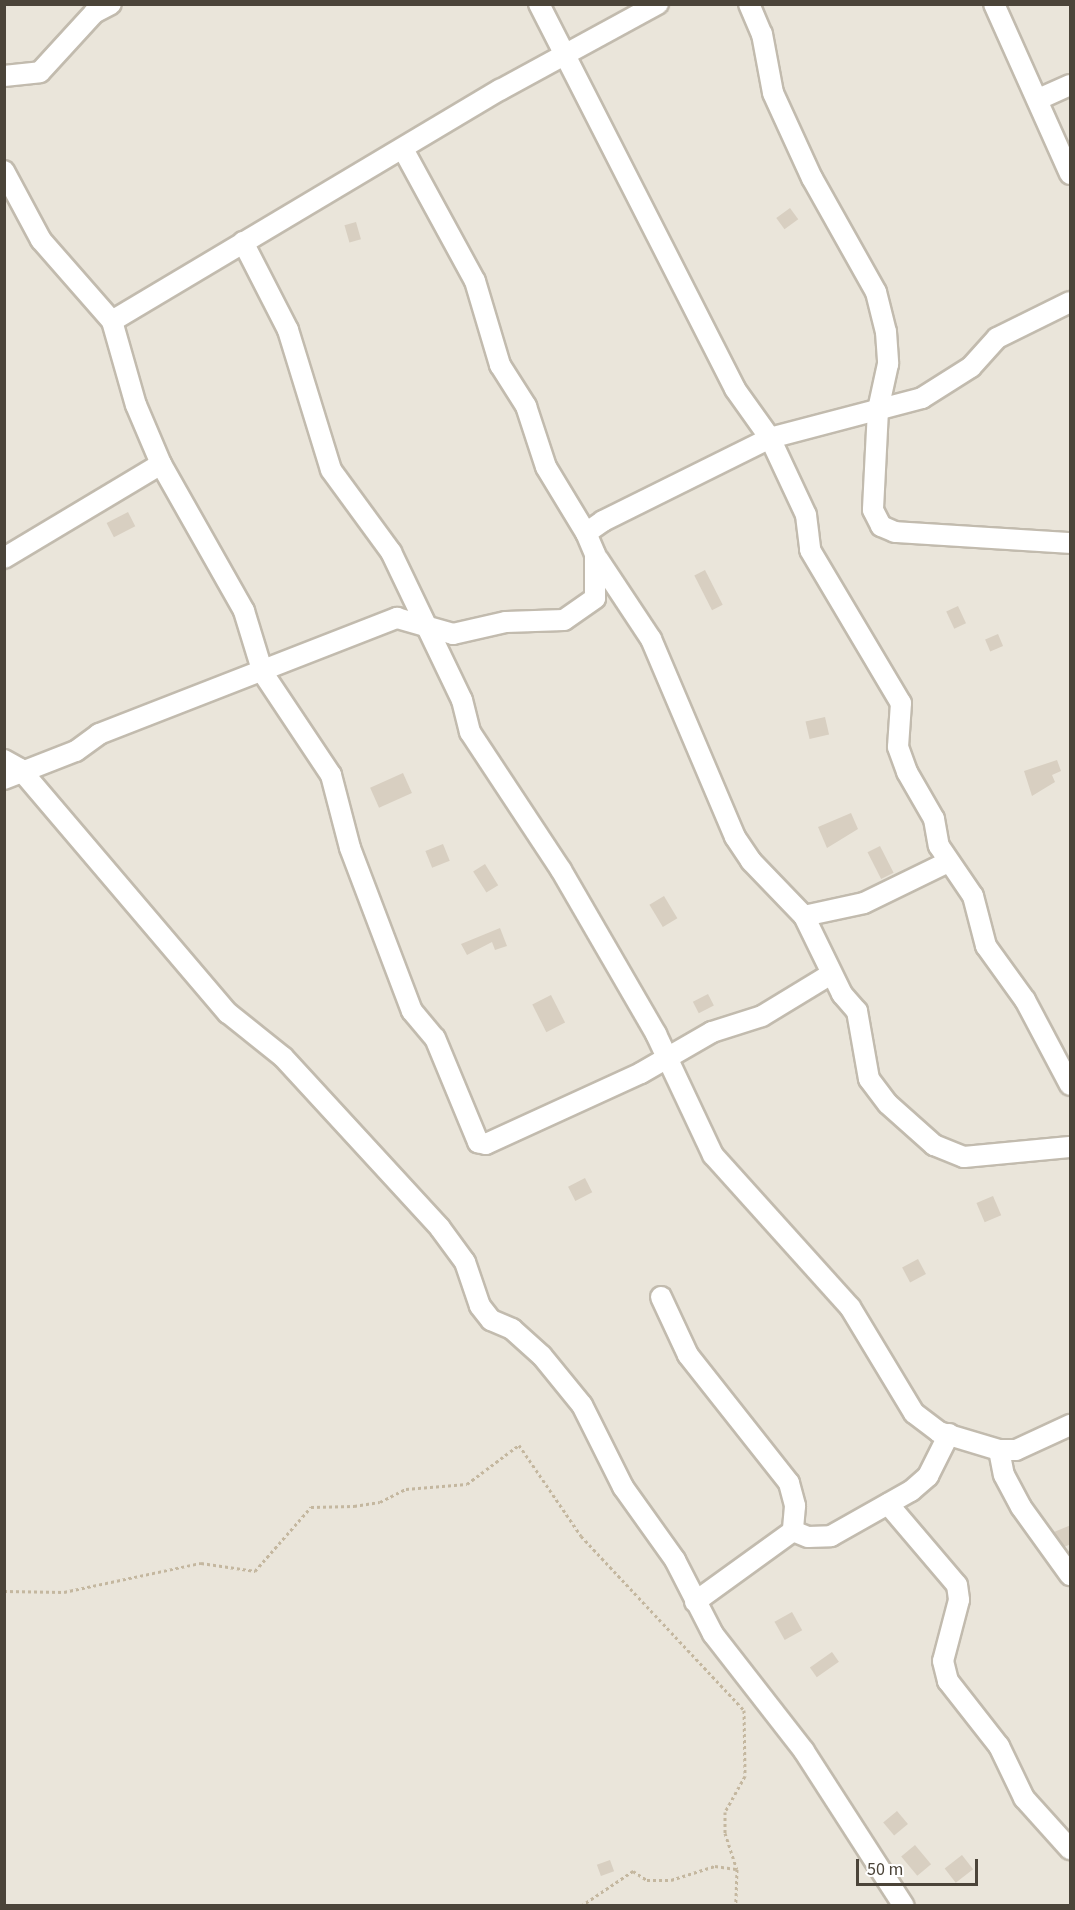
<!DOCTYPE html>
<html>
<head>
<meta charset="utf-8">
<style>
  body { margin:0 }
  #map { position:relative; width:1075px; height:1910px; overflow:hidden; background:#f6f3ec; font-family:"Source Sans 3",sans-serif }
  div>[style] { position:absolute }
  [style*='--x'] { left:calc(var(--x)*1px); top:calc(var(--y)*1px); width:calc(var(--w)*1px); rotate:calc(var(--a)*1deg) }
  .residential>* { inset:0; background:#eae5da; transform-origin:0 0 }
  .building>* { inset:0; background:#d8cfc1; transform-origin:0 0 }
  .path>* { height:3px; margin-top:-1.5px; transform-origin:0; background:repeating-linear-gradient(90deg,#c4b79f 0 3px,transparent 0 6px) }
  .roads { filter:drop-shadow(2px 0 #c2bbae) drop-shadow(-2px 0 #c2bbae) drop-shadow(0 2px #c2bbae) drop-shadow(0 -2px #c2bbae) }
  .street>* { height:20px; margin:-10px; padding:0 10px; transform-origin:10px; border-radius:10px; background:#fff }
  span { translate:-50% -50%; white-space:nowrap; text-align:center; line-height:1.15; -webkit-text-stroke:5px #fff; paint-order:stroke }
  .frame { position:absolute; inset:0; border:6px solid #4b4439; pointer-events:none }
  .scale { position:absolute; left:856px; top:1859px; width:122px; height:27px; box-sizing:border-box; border:3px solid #4b4439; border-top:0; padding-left:8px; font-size:18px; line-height:21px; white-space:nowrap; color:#4b4439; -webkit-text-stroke:4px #fff; paint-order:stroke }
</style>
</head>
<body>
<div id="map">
  <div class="residential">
    <i style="left:5px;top:5px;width:1065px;height:1900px"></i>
  </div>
  <div class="building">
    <i style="left:790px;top:208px;width:14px;height:17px;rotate:54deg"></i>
    <i style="left:356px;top:222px;width:18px;height:12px;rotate:74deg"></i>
    <i style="left:128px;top:512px;width:16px;height:24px;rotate:63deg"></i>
    <i style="left:705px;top:570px;width:39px;height:12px;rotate:63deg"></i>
    <i style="left:958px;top:606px;width:19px;height:13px;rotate:65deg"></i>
    <i style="left:998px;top:634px;width:13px;height:14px;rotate:67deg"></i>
    <i style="left:825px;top:717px;width:18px;height:20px;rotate:77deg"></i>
    <i style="clip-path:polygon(1057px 760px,1061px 771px,1052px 775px,1055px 782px,1032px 796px,1024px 771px)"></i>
    <i style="left:403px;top:773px;width:22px;height:36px;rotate:66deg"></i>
    <i style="clip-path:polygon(851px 813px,858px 829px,827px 848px,818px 827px)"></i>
    <i style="left:443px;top:844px;width:18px;height:19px;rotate:68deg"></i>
    <i style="left:880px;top:846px;width:30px;height:14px;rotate:63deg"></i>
    <i style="left:485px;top:864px;width:25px;height:14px;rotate:58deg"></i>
    <i style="left:664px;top:896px;width:26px;height:17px;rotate:59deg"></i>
    <i style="clip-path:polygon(500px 928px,507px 946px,495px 950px,492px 942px,467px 955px,461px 944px)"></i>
    <i style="left:708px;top:994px;width:13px;height:17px;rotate:63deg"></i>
    <i style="left:551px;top:995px;width:31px;height:21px;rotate:63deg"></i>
    <i style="left:585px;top:1178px;width:16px;height:19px;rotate:63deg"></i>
    <i style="left:993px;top:1196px;width:21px;height:18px;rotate:67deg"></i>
    <i style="left:918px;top:1259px;width:17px;height:18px;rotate:62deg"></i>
    <i style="clip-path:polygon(1071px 1525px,1071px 1544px,1064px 1547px,1054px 1532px)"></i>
    <i style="left:792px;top:1612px;width:21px;height:20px;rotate:61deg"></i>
    <i style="left:832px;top:1652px;width:12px;height:27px;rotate:55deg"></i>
    <i style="left:897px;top:1811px;width:17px;height:18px;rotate:50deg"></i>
    <i style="left:915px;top:1845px;width:25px;height:18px;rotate:50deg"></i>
    <i style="left:962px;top:1855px;width:18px;height:22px;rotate:52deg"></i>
    <i style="left:610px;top:1860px;width:12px;height:14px;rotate:70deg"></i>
  </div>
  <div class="path">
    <i style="--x:4;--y:1591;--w:60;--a:1"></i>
    <i style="--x:64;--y:1592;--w:140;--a:-12"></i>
    <i style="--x:201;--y:1563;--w:55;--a:8.4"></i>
    <i style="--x:255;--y:1571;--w:85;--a:-48.8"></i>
    <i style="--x:311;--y:1507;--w:43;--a:-1.3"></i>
    <i style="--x:354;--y:1506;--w:26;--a:-9"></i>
    <i style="--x:380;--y:1502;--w:29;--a:-27"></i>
    <i style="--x:406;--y:1489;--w:61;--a:-4.7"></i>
    <i style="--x:467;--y:1484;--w:65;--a:-36.9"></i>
    <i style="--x:519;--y:1445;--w:110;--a:55.7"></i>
    <i style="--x:581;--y:1536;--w:238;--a:46.9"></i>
    <i style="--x:744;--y:1710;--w:66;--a:89.1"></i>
    <i style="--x:745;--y:1776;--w:41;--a:119.1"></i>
    <i style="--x:725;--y:1812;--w:21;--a:90"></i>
    <i style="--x:725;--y:1833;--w:38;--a:72"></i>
    <i style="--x:737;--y:1869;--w:37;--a:92"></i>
    <i style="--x:581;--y:1906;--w:63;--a:-33.9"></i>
    <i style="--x:633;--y:1871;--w:17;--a:33"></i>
    <i style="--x:647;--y:1880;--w:24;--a:0"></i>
    <i style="--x:671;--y:1880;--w:46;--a:-17.7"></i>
    <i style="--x:715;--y:1866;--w:21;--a:8"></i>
  </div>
  <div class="roads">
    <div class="street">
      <i style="--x:539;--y:4;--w:432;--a:63"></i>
      <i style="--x:735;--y:389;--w:60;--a:54.5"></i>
      <i style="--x:770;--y:438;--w:85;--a:64.9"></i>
      <i style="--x:806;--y:515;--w:35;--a:83"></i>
      <i style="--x:810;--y:550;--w:178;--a:59.3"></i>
      <i style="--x:901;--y:703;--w:44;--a:93.9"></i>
      <i style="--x:898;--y:747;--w:27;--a:70"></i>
      <i style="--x:907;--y:772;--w:54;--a:60.1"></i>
      <i style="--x:934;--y:819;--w:27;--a:80"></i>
      <i style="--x:939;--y:846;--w:60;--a:55.8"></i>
      <i style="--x:973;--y:896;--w:52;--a:75.4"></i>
      <i style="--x:986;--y:946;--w:67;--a:54.2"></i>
      <i style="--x:1025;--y:1000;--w:96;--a:62.1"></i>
      <i style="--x:749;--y:4;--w:33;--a:67"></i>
      <i style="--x:762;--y:34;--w:60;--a:79.4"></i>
      <i style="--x:773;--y:93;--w:94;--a:65.4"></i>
      <i style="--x:812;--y:178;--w:131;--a:60.7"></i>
      <i style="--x:876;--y:292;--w:41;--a:76"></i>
      <i style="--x:886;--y:332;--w:32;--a:86"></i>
      <i style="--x:888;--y:364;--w:47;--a:102.3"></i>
      <i style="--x:878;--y:410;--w:100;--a:92.9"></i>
      <i style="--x:873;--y:510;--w:18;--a:63"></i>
      <i style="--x:881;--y:526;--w:15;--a:23"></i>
      <i style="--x:895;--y:532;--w:175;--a:3.6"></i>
      <i style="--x:994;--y:4;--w:186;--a:65.9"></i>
      <i style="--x:4;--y:76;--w:36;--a:-6"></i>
      <i style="--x:40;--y:72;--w:80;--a:-47.5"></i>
      <i style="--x:94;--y:13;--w:19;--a:-28"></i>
      <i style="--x:1041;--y:98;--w:32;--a:-24"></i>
      <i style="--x:403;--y:149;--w:150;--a:61.4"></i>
      <i style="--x:475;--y:281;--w:88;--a:73.4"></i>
      <i style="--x:500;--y:365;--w:49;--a:57.6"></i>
      <i style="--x:526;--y:406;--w:64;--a:71.8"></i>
      <i style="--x:546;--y:467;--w:77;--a:58.8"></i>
      <i style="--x:4;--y:171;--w:78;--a:61.8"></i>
      <i style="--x:41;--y:240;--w:108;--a:48.8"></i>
      <i style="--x:112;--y:321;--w:87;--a:74.1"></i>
      <i style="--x:136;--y:405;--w:64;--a:67"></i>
      <i style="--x:161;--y:464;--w:169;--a:60.5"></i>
      <i style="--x:244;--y:611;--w:65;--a:73"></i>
      <i style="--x:263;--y:673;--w:123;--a:56.3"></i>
      <i style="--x:331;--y:775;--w:75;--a:75.4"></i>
      <i style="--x:350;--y:848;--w:174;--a:69.2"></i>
      <i style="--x:412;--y:1011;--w:35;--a:50"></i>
      <i style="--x:435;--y:1038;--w:113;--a:67.5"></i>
      <i style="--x:478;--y:1142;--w:8;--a:14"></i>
      <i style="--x:486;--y:1144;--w:170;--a:-24.6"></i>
      <i style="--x:641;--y:1073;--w:82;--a:-30"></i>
      <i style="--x:712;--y:1032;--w:52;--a:-17.7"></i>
      <i style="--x:762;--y:1016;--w:81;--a:-31.3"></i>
      <i style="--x:243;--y:242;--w:99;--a:62.9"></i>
      <i style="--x:288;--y:330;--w:146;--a:72.9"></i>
      <i style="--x:331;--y:470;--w:102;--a:53.8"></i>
      <i style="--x:391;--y:552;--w:164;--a:64.4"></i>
      <i style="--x:462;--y:700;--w:33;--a:76"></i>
      <i style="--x:470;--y:732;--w:165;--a:56.6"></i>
      <i style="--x:561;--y:870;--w:190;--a:59.9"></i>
      <i style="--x:656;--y:1034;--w:134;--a:64.8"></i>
      <i style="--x:713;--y:1155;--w:205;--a:48"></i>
      <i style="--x:850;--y:1307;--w:124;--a:58.9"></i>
      <i style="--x:914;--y:1413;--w:31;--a:37"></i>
      <i style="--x:939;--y:1432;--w:63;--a:16.7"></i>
      <i style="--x:999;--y:1450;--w:17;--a:0"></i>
      <i style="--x:1016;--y:1450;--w:60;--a:-24.8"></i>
      <i style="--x:112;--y:321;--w:452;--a:-30.8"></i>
      <i style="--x:500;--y:90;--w:180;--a:-28.6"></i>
      <i style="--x:4;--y:558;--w:183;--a:-30.9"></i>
      <i style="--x:598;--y:559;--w:96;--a:56.5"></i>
      <i style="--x:651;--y:639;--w:215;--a:67"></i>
      <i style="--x:735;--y:837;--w:29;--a:56"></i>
      <i style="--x:751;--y:861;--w:76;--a:46.1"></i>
      <i style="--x:804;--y:916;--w:87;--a:64"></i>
      <i style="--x:842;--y:994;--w:23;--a:49"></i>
      <i style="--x:857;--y:1011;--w:69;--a:80"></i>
      <i style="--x:869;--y:1079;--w:31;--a:53"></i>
      <i style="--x:888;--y:1104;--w:62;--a:41.7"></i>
      <i style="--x:934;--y:1145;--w:32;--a:22"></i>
      <i style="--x:964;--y:1157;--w:106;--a:-5.4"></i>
      <i style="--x:4;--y:760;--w:18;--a:29"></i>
      <i style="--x:20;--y:769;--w:321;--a:49.6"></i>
      <i style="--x:228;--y:1013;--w:70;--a:38.7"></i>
      <i style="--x:283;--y:1057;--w:232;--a:47.4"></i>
      <i style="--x:440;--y:1228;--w:42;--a:53.7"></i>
      <i style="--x:465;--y:1262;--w:46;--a:71.2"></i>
      <i style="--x:480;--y:1306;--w:18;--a:52"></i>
      <i style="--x:491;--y:1320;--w:23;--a:23"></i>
      <i style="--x:512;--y:1329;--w:40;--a:42"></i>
      <i style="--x:542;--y:1356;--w:63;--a:50.8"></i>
      <i style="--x:582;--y:1405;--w:92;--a:63.4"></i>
      <i style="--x:623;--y:1487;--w:90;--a:54.5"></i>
      <i style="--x:675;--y:1560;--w:83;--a:62.8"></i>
      <i style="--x:713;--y:1634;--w:148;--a:52.1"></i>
      <i style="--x:804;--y:1751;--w:184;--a:57.2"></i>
      <i style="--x:4;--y:779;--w:77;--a:-21.3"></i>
      <i style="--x:76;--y:751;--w:29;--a:-36"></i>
      <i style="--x:99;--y:734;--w:320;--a:-21.3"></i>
      <i style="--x:397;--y:618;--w:58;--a:15.9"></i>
      <i style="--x:453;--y:634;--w:54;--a:-12.8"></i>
      <i style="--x:506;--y:622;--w:58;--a:-2"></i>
      <i style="--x:564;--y:620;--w:38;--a:-35"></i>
      <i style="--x:595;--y:598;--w:44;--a:-90"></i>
      <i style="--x:595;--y:554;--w:23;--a:-113"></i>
      <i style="--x:586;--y:533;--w:21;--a:-35"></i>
      <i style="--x:603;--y:521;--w:186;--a:-26.4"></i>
      <i style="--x:770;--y:438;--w:157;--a:-14.7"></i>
      <i style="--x:922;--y:398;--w:58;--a:-32.3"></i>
      <i style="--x:971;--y:367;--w:39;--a:-48"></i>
      <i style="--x:997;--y:338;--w:81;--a:-26.3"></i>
      <i style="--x:804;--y:916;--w:61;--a:-12.2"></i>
      <i style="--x:864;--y:903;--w:93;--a:-26"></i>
      <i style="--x:661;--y:1297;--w:64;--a:65"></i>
      <i style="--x:688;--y:1355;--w:163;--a:51.7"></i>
      <i style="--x:789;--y:1483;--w:24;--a:75"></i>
      <i style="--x:795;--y:1506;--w:25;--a:95"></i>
      <i style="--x:793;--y:1531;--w:121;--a:144.1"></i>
      <i style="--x:999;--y:1450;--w:25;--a:79"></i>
      <i style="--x:1004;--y:1475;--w:36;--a:62"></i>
      <i style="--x:1021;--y:1507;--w:84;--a:54.2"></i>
      <i style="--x:888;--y:1504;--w:106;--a:49.6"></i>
      <i style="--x:957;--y:1585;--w:15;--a:82"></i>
      <i style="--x:959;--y:1600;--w:63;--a:104.7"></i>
      <i style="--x:943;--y:1661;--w:21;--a:76"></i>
      <i style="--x:948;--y:1681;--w:83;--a:51.9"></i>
      <i style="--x:999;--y:1746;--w:58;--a:64.3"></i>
      <i style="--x:1024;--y:1798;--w:69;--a:48"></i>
      <i style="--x:793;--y:1531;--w:16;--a:22"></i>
      <i style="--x:808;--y:1537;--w:23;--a:-2"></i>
      <i style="--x:831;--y:1536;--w:92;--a:-29.4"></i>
      <i style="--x:911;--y:1491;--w:23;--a:-41"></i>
      <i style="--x:928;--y:1476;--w:47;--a:-63.4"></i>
    </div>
  </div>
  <div class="frame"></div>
  <div class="scale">50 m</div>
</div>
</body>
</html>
